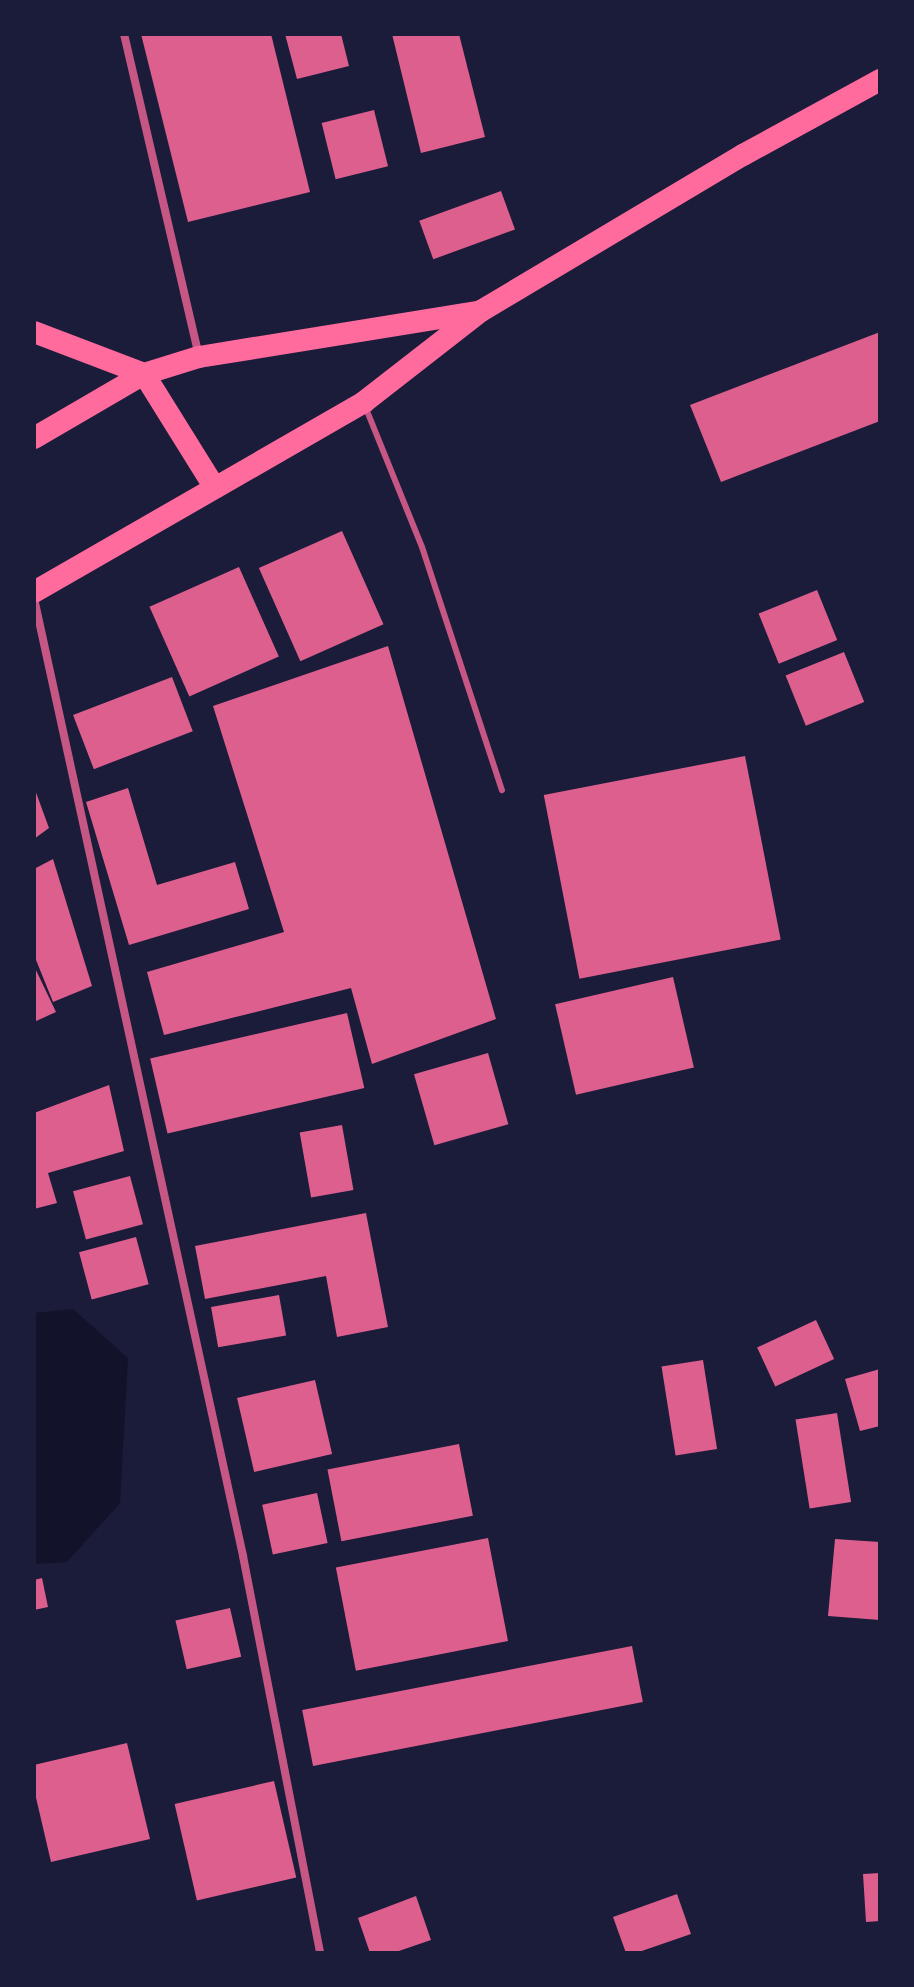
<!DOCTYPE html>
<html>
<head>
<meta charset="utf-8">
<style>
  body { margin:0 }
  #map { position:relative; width:914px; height:1987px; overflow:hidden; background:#1b1b3a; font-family:Figtree,sans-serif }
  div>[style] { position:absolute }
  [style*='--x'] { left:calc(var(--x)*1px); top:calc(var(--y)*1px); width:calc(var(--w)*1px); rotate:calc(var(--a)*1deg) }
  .water>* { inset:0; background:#12122b }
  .building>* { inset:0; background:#dd5f8e; transform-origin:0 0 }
  .service>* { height:6px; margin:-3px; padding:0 3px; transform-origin:3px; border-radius:3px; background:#c65784 }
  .minor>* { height:8px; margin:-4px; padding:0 4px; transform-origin:4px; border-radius:4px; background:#c65784 }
  .trunk>* { height:22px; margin:-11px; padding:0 11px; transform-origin:11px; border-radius:11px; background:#ff6b9d }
  span { translate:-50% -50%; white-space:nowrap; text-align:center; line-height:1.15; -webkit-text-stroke:8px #1b1b3a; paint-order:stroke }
  .frame { position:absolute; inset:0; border:36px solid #1b1b3a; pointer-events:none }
</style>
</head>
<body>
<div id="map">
  <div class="water">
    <i style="clip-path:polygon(73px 1309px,128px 1358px,120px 1503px,67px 1562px,34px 1564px,34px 1313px)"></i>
  </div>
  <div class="building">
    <i style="clip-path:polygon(141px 34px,271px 34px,310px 192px,188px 222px)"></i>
    <i style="clip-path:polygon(285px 34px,341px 34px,349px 66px,297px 79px)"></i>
    <i style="clip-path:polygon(392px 34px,459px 34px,485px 137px,421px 153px)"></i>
    <i style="left:374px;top:110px;width:58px;height:54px;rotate:76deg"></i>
    <i style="left:501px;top:191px;width:41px;height:87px;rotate:70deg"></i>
    <i style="clip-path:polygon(880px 332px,880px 421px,721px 482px,690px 405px)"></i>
    <i style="left:342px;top:531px;width:102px;height:91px;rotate:66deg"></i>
    <i style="left:239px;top:567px;width:98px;height:98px;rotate:66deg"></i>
    <i style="left:817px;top:590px;width:54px;height:63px;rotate:68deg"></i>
    <i style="clip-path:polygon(388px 646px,496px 1019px,372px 1064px,351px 988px,164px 1035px,147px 972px,284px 932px,213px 706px)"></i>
    <i style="left:844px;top:652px;width:54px;height:63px;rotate:68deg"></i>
    <i style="left:172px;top:677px;width:58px;height:106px;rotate:69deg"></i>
    <i style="left:745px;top:756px;width:187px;height:205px;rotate:79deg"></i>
    <i style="clip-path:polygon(34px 787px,49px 828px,34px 839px)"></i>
    <i style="clip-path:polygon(128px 788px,157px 885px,235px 862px,249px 909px,129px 945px,86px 802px)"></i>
    <i style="clip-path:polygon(53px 859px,92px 986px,53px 1002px,34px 955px,34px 869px)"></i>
    <i style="clip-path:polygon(34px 966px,56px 1012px,34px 1022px)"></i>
    <i style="left:673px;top:977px;width:93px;height:121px;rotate:77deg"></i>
    <i style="left:347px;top:1013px;width:77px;height:202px;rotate:77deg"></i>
    <i style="left:488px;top:1053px;width:74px;height:77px;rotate:74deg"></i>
    <i style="clip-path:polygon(109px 1085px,124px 1151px,48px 1173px,57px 1203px,34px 1209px,34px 1113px)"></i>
    <i style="left:342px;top:1125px;width:66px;height:43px;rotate:80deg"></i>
    <i style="left:130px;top:1176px;width:50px;height:59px;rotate:75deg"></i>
    <i style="clip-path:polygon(366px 1213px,388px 1327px,337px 1337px,326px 1276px,205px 1299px,195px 1246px)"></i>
    <i style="left:136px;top:1237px;width:49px;height:59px;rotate:75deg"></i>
    <i style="left:279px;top:1295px;width:41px;height:69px;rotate:80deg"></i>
    <i style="left:816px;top:1320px;width:43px;height:65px;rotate:65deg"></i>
    <i style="left:703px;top:1360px;width:90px;height:42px;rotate:81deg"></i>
    <i style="clip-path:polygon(880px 1369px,880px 1426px,860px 1431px,845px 1379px)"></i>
    <i style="left:315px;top:1380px;width:76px;height:80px;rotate:77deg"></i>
    <i style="left:837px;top:1413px;width:90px;height:42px;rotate:81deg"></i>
    <i style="left:459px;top:1444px;width:73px;height:134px;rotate:79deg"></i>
    <i style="left:317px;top:1493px;width:51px;height:56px;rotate:78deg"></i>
    <i style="left:488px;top:1538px;width:105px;height:155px;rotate:79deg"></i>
    <i style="clip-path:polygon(835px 1539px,880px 1542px,880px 1620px,828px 1616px)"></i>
    <i style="clip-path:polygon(42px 1578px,48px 1607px,34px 1610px,34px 1580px)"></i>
    <i style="left:230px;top:1608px;width:50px;height:56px;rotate:77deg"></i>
    <i style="left:632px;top:1646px;width:57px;height:336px;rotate:79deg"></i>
    <i style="clip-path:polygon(127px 1743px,150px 1839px,51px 1862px,34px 1789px,34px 1765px)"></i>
    <i style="left:274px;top:1781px;width:99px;height:102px;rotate:77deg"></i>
    <i style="clip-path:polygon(880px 1873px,880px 1921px,866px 1922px,863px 1874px)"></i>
    <i style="clip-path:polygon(677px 1894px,691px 1934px,636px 1953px,626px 1953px,613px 1917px)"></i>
    <i style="clip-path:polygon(416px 1896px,431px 1940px,393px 1953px,370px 1953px,358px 1918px)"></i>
  </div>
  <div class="service">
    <i style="--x:365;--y:406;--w:152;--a:68"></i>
    <i style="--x:422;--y:547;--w:256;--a:71.8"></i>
  </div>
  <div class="minor">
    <i style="--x:124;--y:34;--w:332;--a:76.9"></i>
    <i style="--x:34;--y:598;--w:981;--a:77.69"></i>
    <i style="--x:243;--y:1556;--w:404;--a:79"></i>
  </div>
  <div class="trunk">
    <i style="--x:34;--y:332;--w:118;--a:20.9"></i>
    <i style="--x:144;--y:374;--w:134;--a:58.1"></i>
    <i style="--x:34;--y:438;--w:127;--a:-30.2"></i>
    <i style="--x:144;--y:374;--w:58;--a:-17.2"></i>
    <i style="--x:199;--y:357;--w:281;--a:-9.2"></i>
    <i style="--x:34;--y:592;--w:381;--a:-29.9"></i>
    <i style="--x:364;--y:402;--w:148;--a:-37.9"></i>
    <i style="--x:481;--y:311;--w:305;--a:-30.8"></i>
    <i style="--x:743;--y:155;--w:156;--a:-28.7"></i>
  </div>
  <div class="frame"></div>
</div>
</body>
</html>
